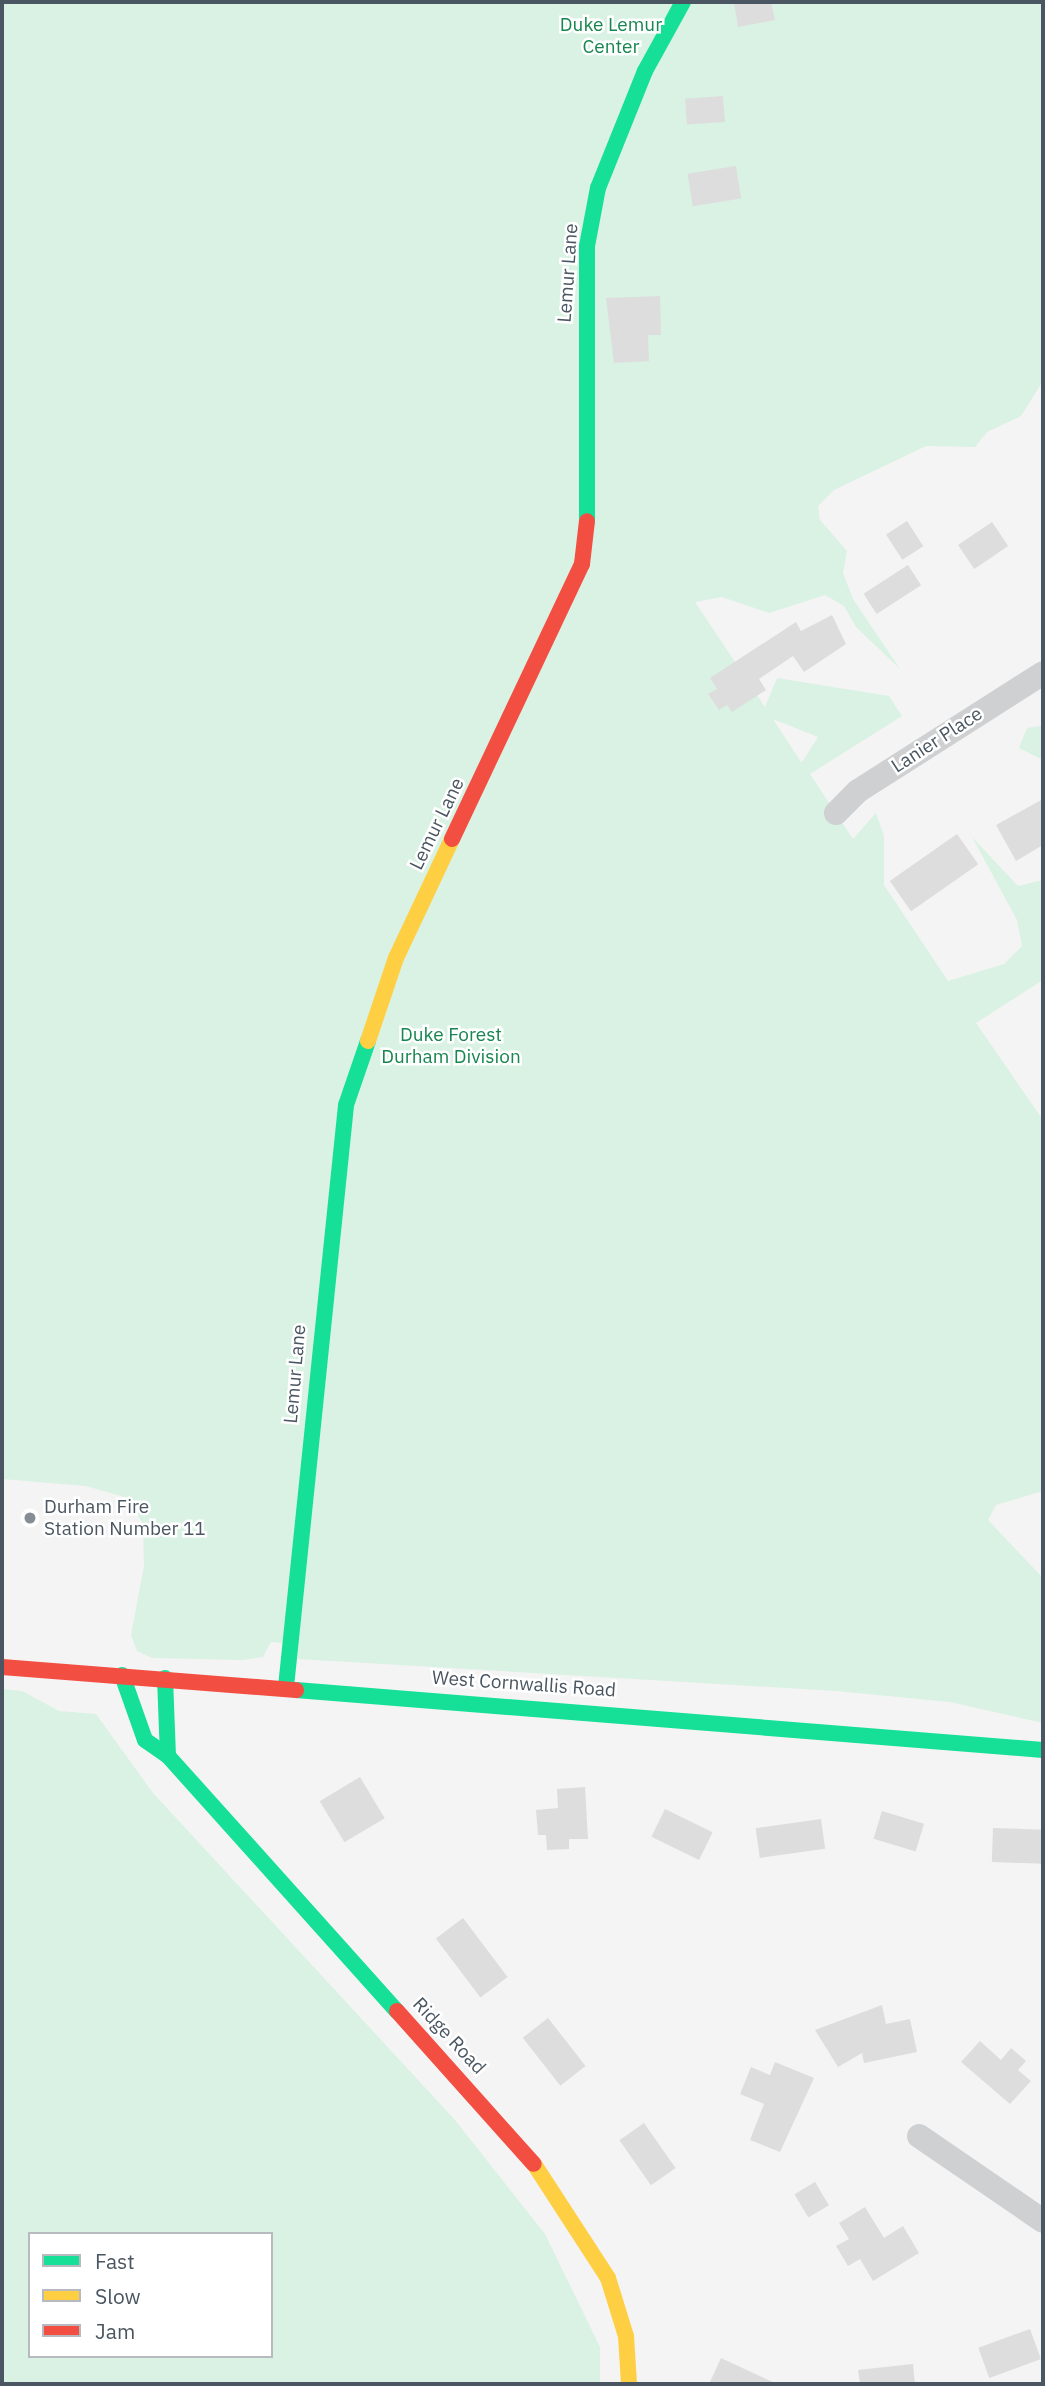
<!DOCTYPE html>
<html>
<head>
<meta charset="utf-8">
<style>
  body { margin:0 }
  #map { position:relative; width:1045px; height:2386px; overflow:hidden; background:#f4f4f4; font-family:"IBM Plex Sans",sans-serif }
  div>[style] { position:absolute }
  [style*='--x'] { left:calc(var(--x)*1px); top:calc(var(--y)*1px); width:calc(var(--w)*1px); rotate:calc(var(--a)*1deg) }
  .green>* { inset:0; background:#d9f2e3 }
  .building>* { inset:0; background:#ddddde; transform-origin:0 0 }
  .street>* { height:24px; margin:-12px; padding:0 12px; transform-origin:12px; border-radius:12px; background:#ced0d2 }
  .fast>* { height:16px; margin:-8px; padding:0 8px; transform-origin:8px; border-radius:8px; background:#16e098 }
  .slow>* { height:16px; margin:-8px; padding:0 8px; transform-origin:8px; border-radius:8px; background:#ffcf43 }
  .jam>* { height:16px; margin:-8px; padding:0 8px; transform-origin:8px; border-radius:8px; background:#f24e42 }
  .dots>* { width:19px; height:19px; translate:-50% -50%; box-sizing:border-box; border:4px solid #fff; border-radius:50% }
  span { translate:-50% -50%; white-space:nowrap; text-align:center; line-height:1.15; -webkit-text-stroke:5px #fff; paint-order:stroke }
  .park-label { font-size:19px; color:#17864f }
  .street-label { font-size:19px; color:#4a5661 }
  .poi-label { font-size:19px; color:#4a5661 }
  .left { translate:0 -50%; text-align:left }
  .frame { position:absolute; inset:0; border:4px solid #4a5661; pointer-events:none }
  .legend { position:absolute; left:28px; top:2232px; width:245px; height:126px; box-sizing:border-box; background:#fff; border:2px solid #b7bbc0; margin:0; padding:9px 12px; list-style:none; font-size:21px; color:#4a5661 }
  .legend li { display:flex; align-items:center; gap:14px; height:35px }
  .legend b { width:35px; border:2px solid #b7bbc0 }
</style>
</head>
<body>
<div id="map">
  <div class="green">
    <i style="clip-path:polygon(evenodd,2px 2px,1043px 2px,1043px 381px,1021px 416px,987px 432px,975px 447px,926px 446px,834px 490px,818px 506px,820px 520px,847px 551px,843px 573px,853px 599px,900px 669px,856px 627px,844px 606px,825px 595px,769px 613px,722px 597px,695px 602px,765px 707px,777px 678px,889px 696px,902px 716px,810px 774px,853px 839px,876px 813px,884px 836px,884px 885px,948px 981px,1004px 964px,1022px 946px,1017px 920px,972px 837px,1018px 886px,1043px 880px,1043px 980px,976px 1023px,1043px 1120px,1043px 1491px,996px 1505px,988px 1520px,1043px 1578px,1043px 1723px,950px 1702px,836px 1691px,298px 1659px,297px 1644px,271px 1642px,263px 1657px,243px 1660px,152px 1658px,137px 1651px,131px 1635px,144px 1566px,143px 1524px,128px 1498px,86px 1486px,2px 1479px,2px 2px,773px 719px,818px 737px,802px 762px,801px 762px,773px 719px)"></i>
    <i style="clip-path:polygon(1041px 726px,1043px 729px,1043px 760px,1019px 748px,1027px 728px)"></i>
    <i style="clip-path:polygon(evenodd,2px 1689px,22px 1691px,59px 1711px,96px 1714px,153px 1793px,455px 2120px,545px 2234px,600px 2347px,600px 2384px,2px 2384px,2px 1689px,30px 2234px,271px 2234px,271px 2356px,30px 2356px,30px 2234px)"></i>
  </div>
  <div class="building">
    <i style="clip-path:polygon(734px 2px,771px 2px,775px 20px,738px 27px)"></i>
    <i style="left:723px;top:96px;width:26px;height:38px;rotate:86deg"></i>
    <i style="left:736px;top:166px;width:33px;height:49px;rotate:81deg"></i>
    <i style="clip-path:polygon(660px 296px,661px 335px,648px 335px,649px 361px,614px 363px,606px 298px)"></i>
    <i style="left:907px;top:521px;width:30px;height:25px;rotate:57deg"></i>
    <i style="left:992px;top:522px;width:29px;height:41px;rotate:56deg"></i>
    <i style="left:908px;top:565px;width:24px;height:53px;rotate:57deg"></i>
    <i style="clip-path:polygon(832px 615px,846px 644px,804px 672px,793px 656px,759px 679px,766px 690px,732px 712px,727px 705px,719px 710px,708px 694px,717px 689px,710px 678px,796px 622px,801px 631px)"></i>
    <i style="clip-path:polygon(1043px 799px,1043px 845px,1016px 861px,996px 825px)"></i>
    <i style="left:957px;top:834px;width:37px;height:82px;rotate:55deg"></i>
    <i style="left:360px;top:1777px;width:48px;height:47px;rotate:59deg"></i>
    <i style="clip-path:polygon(585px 1787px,588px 1839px,569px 1839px,569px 1849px,547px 1850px,546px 1835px,538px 1835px,536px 1810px,558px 1808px,557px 1789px)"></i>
    <i style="left:665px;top:1809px;width:53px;height:31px;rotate:26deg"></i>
    <i style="left:882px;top:1811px;width:44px;height:29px;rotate:17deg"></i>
    <i style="left:821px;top:1819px;width:30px;height:66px;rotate:82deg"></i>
    <i style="left:993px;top:1828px;width:50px;height:34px;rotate:2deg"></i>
    <i style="left:463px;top:1918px;width:74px;height:34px;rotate:53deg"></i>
    <i style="clip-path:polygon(882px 2005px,886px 2024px,910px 2019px,917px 2052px,864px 2063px,862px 2053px,838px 2067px,815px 2030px)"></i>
    <i style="left:548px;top:2018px;width:61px;height:32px;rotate:52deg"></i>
    <i style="clip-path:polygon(980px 2041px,1001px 2060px,1011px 2048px,1026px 2061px,1018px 2070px,1031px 2081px,1010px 2104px,961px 2062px)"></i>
    <i style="clip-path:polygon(775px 2062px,814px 2078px,780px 2152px,750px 2140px,764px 2104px,740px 2094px,751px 2067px,770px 2075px)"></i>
    <i style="left:644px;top:2123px;width:55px;height:30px;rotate:55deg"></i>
    <i style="left:815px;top:2182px;width:27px;height:24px;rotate:59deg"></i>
    <i style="clip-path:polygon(865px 2207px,884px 2238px,903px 2226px,919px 2253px,873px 2281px,860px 2259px,848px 2266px,836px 2246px,849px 2239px,839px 2223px)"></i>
    <i style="left:1030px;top:2329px;width:32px;height:55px;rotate:70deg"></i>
    <i style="clip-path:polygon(721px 2358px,777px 2384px,709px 2384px)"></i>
    <i style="clip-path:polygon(913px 2364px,915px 2384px,860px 2384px,858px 2370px)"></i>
  </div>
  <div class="street">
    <i style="--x:836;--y:813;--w:31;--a:-45"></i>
    <i style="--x:858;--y:791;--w:219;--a:-32.5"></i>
    <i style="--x:919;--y:2136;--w:150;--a:34.4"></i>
  </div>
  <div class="fast">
    <i style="--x:587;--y:521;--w:275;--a:-90"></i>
    <i style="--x:587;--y:246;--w:59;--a:-79.3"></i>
    <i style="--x:598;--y:188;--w:126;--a:-68.1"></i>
    <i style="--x:645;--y:71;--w:79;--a:-61.2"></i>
    <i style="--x:122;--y:1675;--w:69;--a:70.5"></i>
    <i style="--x:145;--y:1740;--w:28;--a:35"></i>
    <i style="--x:168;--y:1756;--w:343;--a:48.1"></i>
    <i style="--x:165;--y:1678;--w:78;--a:87.8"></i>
    <i style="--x:286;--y:1687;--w:585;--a:-84.11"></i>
    <i style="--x:346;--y:1105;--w:68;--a:-71"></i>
    <i style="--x:296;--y:1690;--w:749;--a:4.59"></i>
  </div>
  <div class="slow">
    <i style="--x:368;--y:1041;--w:88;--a:-71.4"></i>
    <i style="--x:396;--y:958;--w:132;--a:-64.8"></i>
    <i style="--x:534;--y:2164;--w:136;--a:57"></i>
    <i style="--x:608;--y:2278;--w:61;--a:72.8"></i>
    <i style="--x:626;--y:2336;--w:48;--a:86.4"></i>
  </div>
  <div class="jam">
    <i style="--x:452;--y:839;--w:304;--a:-64.7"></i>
    <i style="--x:582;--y:564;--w:43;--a:-83.4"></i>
    <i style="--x:2;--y:1667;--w:295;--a:4.5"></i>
    <i style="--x:397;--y:2011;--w:205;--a:48.2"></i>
  </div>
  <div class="dots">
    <i style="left:30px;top:1518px;background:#868d94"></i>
  </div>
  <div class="park-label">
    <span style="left:611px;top:36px">Duke Lemur<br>Center</span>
    <span style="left:451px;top:1046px">Duke Forest<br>Durham Division</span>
  </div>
  <div class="street-label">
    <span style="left:568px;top:273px;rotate:-86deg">Lemur Lane</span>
    <span style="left:937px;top:740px;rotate:-33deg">Lanier Place</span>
    <span style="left:437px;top:824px;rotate:-64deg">Lemur Lane</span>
    <span style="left:295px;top:1374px;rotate:-85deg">Lemur Lane</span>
    <span style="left:524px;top:1684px;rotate:4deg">West Cornwallis Road</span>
    <span style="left:449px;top:2036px;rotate:47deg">Ridge Road</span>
  </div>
  <div class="poi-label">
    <span class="left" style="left:44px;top:1518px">Durham Fire<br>Station Number 11</span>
  </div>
  <div class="frame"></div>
  <ul class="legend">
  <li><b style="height:9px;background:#16e098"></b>Fast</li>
  <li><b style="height:9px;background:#ffcf43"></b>Slow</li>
  <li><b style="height:9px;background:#f24e42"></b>Jam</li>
  </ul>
</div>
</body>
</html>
